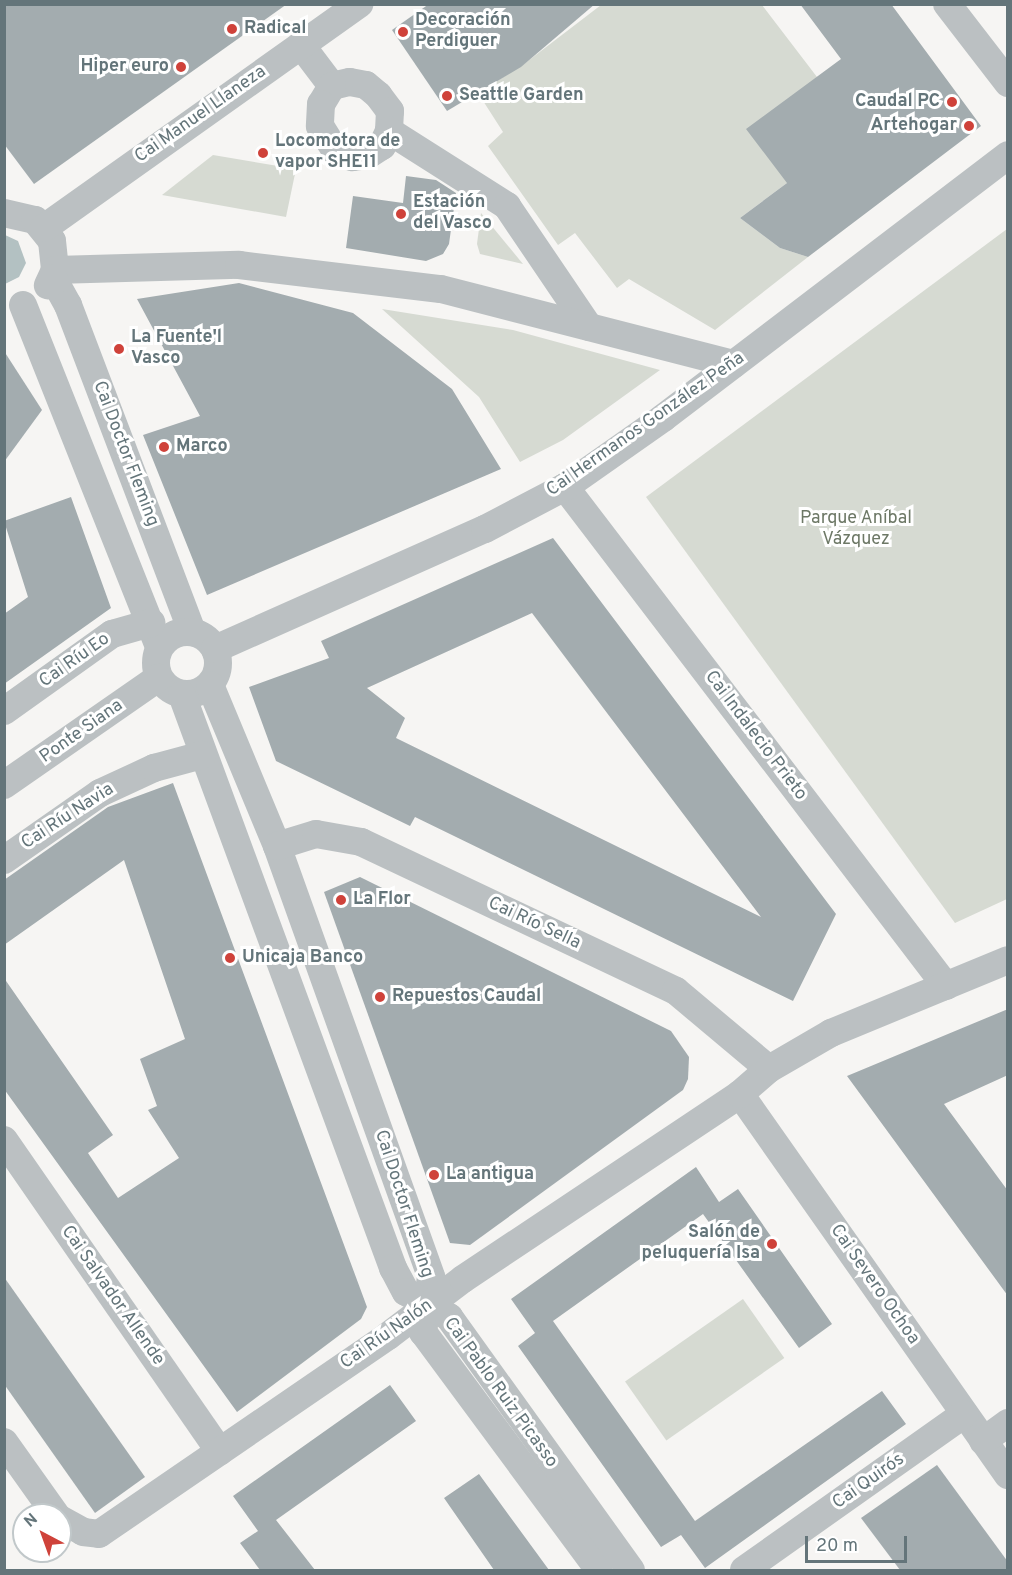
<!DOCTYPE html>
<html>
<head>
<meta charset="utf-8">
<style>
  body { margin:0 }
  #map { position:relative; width:1012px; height:1575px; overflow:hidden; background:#f6f5f3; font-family:Overpass,sans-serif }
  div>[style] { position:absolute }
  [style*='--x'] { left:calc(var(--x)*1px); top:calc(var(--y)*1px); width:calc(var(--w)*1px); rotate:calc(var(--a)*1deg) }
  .green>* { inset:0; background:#d6dad2; transform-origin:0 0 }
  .water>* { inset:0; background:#b3c1c2 }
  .building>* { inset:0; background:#a3acaf }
  .street>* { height:28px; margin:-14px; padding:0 14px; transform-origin:14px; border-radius:14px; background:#bbc0c2 }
  .street>.ring { margin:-14px; padding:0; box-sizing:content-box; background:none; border:28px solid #bbc0c2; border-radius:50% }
  .dots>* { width:16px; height:16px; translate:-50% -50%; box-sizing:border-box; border:3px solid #fff; border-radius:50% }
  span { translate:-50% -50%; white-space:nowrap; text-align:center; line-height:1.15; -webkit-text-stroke:6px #fff; paint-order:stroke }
  .poi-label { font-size:18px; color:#64757a; font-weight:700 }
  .left { translate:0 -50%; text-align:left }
  .right { translate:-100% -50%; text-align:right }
  .street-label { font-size:18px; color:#64757a }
  .park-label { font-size:18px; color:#6d7866 }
  .frame { position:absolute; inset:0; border:6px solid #64757a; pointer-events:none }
  .north { position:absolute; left:12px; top:1503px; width:60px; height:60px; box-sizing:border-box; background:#fff; border:2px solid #c1c8ca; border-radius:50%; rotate:319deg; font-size:16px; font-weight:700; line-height:24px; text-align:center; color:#64757a }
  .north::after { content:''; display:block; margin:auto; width:21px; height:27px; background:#cf423a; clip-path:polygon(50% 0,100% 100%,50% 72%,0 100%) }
  .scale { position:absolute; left:805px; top:1536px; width:102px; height:27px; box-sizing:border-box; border:3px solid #64757a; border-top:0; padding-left:8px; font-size:18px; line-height:21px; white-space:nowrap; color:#64757a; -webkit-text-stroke:4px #fff; paint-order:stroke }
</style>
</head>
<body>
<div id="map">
  <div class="green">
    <i style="clip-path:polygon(601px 5px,762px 5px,817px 77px,787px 183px,740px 218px,780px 248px,808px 257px,715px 330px,629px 279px,617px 288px,575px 233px,558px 245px,488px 146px,503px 132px,478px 93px,524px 64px)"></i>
    <i style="clip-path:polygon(213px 155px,296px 169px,286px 217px,162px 195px)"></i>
    <i style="clip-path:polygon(481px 213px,523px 264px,480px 254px,477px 244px)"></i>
    <i style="clip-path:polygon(1007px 229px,1007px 899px,955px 923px,646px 497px)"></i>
    <i style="clip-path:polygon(382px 309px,513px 330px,660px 370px,563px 440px,520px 462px,479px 397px)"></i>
    <i style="left:743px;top:1299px;width:72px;height:144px;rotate:55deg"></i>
  </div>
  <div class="water">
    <i style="clip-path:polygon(5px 235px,18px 241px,26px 263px,19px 277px,5px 284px)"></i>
  </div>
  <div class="building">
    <i style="clip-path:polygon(4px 4px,287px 4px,34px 184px,4px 144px)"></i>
    <i style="clip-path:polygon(429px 4px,595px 4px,521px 67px,447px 111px,392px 30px)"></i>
    <i style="clip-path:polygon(800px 4px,891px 4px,981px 126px,808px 257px,780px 248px,740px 218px,787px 183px,746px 129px,841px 59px)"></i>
    <i style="clip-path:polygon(406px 176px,436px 180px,456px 193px,449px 244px,443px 254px,426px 261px,346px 248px,353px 196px,403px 203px)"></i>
    <i style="clip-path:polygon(239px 283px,353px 313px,452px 389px,501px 469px,207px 595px,143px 435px,200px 416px,137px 299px)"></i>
    <i style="clip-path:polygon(4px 351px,42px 410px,4px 462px)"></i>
    <i style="clip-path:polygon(71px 497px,111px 608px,4px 684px,4px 614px,28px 597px,4px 521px)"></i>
    <i style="clip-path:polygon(evenodd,553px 538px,836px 914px,793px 1001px,415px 817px,410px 826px,276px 761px,249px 687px,329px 658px,321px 641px,553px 538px,532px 613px,604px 709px,761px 917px,396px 738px,405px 718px,367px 688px,532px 613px)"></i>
    <i style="clip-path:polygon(173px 783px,367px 1307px,361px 1319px,237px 1412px,4px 1089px,4px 978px,113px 1135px,88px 1153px,118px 1198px,179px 1158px,148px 1110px,157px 1106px,140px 1059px,185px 1039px,124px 860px,4px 945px,4px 880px,108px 807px)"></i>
    <i style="clip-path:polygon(360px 877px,671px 1031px,689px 1057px,688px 1079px,683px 1090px,470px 1245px,450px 1243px,324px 892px)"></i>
    <i style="clip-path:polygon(1008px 1009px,1008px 1075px,944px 1104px,1008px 1191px,1008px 1296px,847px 1076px)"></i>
    <i style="clip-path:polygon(696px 1167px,719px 1202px,738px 1189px,832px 1324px,799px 1348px,703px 1214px,553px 1321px,695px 1521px,882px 1391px,906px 1424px,705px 1568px,681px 1535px,661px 1547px,518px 1346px,535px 1333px,511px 1299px)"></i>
    <i style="clip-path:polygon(4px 1277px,145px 1477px,95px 1513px,4px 1384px)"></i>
    <i style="clip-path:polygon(390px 1385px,416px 1421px,276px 1520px,315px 1570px,260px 1570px,240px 1543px,258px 1531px,233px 1496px)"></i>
    <i style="clip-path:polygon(937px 1465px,1008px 1562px,1008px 1570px,900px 1570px,861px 1518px)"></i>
    <i style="clip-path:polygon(479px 1474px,500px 1503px,549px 1570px,494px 1570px,444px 1498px)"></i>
  </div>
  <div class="street">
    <i style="--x:947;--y:4;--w:100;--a:52.3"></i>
    <i style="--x:301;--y:45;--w:51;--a:52.9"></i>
    <i style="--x:332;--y:86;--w:18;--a:-13"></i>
    <i style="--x:350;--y:82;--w:16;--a:11"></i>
    <i style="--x:366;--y:85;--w:16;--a:40"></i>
    <i style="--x:378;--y:95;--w:20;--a:53"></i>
    <i style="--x:390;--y:111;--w:20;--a:93"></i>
    <i style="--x:389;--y:131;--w:140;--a:32.4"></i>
    <i style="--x:507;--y:206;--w:146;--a:55.9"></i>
    <i style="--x:332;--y:86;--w:21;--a:121"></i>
    <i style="--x:321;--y:104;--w:22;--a:93"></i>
    <i style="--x:320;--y:126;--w:32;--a:58"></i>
    <i style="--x:337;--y:153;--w:16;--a:15"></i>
    <i style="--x:352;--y:157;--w:16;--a:-7"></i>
    <i style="--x:368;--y:155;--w:17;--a:-33"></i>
    <i style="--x:382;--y:146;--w:17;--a:-65"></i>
    <i style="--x:4;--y:213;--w:32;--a:13"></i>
    <i style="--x:35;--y:220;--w:27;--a:51"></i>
    <i style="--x:52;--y:241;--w:29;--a:84"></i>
    <i style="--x:55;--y:270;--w:17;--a:115"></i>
    <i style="--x:44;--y:228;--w:387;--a:-35.4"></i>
    <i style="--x:55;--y:270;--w:184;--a:-1.6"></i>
    <i style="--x:239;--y:265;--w:203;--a:6.8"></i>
    <i style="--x:441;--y:289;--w:302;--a:14.4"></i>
    <i style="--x:53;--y:278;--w:31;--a:61"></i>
    <i style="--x:68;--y:305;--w:350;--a:69.2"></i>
    <i style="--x:23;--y:305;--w:368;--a:68.3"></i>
    <i style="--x:565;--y:487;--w:628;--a:52.64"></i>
    <i class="ring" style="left:156px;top:632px;width:34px;height:34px"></i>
    <i style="--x:215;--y:649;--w:295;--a:-24"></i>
    <i style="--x:485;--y:529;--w:90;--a:-27.7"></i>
    <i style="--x:565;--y:487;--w:120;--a:-35.1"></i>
    <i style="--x:663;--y:418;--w:434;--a:-37.3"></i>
    <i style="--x:210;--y:685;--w:174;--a:67.4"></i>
    <i style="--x:277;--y:846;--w:458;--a:70.3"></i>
    <i style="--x:431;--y:1277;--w:56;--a:98.3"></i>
    <i style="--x:423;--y:1332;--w:296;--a:53.5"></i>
    <i style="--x:182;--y:695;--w:611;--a:69.78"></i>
    <i style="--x:393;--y:1268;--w:27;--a:62"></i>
    <i style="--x:406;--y:1292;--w:50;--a:30.2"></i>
    <i style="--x:449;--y:1317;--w:312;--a:54.3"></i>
    <i style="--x:4;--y:711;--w:133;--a:-35.5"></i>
    <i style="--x:112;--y:634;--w:41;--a:-15.8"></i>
    <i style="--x:4;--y:785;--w:188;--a:-34.8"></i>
    <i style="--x:277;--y:846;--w:41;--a:-17.1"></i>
    <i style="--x:316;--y:834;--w:46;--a:10.1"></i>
    <i style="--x:361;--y:842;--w:348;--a:25.3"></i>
    <i style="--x:676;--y:991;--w:121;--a:40"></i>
    <i style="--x:4;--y:860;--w:117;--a:-34.9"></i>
    <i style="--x:100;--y:793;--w:60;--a:-24.8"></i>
    <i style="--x:154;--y:768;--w:50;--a:-15.2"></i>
    <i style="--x:740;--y:1094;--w:466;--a:54.9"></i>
    <i style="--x:4;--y:1140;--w:379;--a:55.3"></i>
    <i style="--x:983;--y:1441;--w:31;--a:-36"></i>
    <i style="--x:4;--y:1442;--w:90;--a:54.5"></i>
    <i style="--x:60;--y:1519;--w:26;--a:29"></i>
    <i style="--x:83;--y:1532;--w:16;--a:7"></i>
    <i style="--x:99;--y:1534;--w:350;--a:-34.4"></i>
    <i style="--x:388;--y:1336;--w:94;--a:-37.2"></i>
    <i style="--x:463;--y:1279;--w:333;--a:-33.7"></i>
    <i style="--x:740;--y:1094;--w:38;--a:-41"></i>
    <i style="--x:769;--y:1069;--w:72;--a:-30.1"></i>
    <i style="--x:831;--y:1033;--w:191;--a:-22.4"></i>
    <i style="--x:744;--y:1570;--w:270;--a:-35.3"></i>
  </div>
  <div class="dots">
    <i style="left:232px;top:29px;background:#cf423a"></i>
    <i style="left:403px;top:32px;background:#cf423a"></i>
    <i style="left:181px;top:67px;background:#cf423a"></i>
    <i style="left:447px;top:96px;background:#cf423a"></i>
    <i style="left:952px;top:102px;background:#cf423a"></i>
    <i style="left:969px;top:126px;background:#cf423a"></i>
    <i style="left:263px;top:153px;background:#cf423a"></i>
    <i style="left:401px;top:214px;background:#cf423a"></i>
    <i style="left:119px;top:349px;background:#cf423a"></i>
    <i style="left:164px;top:447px;background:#cf423a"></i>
    <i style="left:341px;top:900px;background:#cf423a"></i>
    <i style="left:230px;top:958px;background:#cf423a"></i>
    <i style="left:380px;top:997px;background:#cf423a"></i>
    <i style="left:434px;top:1175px;background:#cf423a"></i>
    <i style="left:772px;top:1244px;background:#cf423a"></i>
  </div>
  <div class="poi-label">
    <span class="left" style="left:415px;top:32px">Decoración<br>Perdiguer</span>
    <span class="left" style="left:244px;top:29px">Radical</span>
    <span class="right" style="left:169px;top:67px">Hiper euro</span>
    <span class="left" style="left:459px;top:96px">Seattle Garden</span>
    <span class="right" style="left:940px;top:102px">Caudal PC</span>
    <span class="right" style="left:957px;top:126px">Artehogar</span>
    <span class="left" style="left:275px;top:153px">Locomotora de<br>vapor SHE11</span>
    <span class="left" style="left:413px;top:214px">Estación<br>del Vasco</span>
    <span class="left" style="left:131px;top:349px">La Fuente'l<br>Vasco</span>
    <span class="left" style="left:176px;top:447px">Marco</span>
    <span class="left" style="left:353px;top:900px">La Flor</span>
    <span class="left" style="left:242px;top:958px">Unicaja Banco</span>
    <span class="left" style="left:392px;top:997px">Repuestos Caudal</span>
    <span class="left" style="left:446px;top:1175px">La antigua</span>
    <span class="right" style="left:760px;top:1244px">Salón de<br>peluquería Isa</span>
  </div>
  <div class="street-label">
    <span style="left:201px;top:115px;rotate:-35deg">Cai Manuel Llaneza</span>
    <span style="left:646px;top:425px;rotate:-35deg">Cai Hermanos González Peña</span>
    <span style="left:125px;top:454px;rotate:69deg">Cai Doctor Fleming</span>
    <span style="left:75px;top:661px;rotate:-35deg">Cai Ríu Eo</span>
    <span style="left:82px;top:732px;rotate:-35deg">Ponte Siana</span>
    <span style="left:755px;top:736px;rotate:53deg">Cai Indalecio Prieto</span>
    <span style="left:68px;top:817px;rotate:-33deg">Cai Ríu Navia</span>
    <span style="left:534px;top:924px;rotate:25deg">Cai Río Sella</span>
    <span style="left:403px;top:1204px;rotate:72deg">Cai Doctor Fleming</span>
    <span style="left:874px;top:1285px;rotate:55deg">Cai Severo Ochoa</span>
    <span style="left:112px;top:1296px;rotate:55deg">Cai Salvador Allende</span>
    <span style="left:387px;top:1335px;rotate:-35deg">Cai Ríu Nalón</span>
    <span style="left:500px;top:1393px;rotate:54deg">Cai Pablo Ruiz Picasso</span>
    <span style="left:869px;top:1482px;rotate:-35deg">Cai Quirós</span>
  </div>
  <div class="park-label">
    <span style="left:856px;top:530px">Parque Aníbal<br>Vázquez</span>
  </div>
  <div class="frame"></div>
  <div class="north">N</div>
  <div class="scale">20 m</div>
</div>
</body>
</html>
